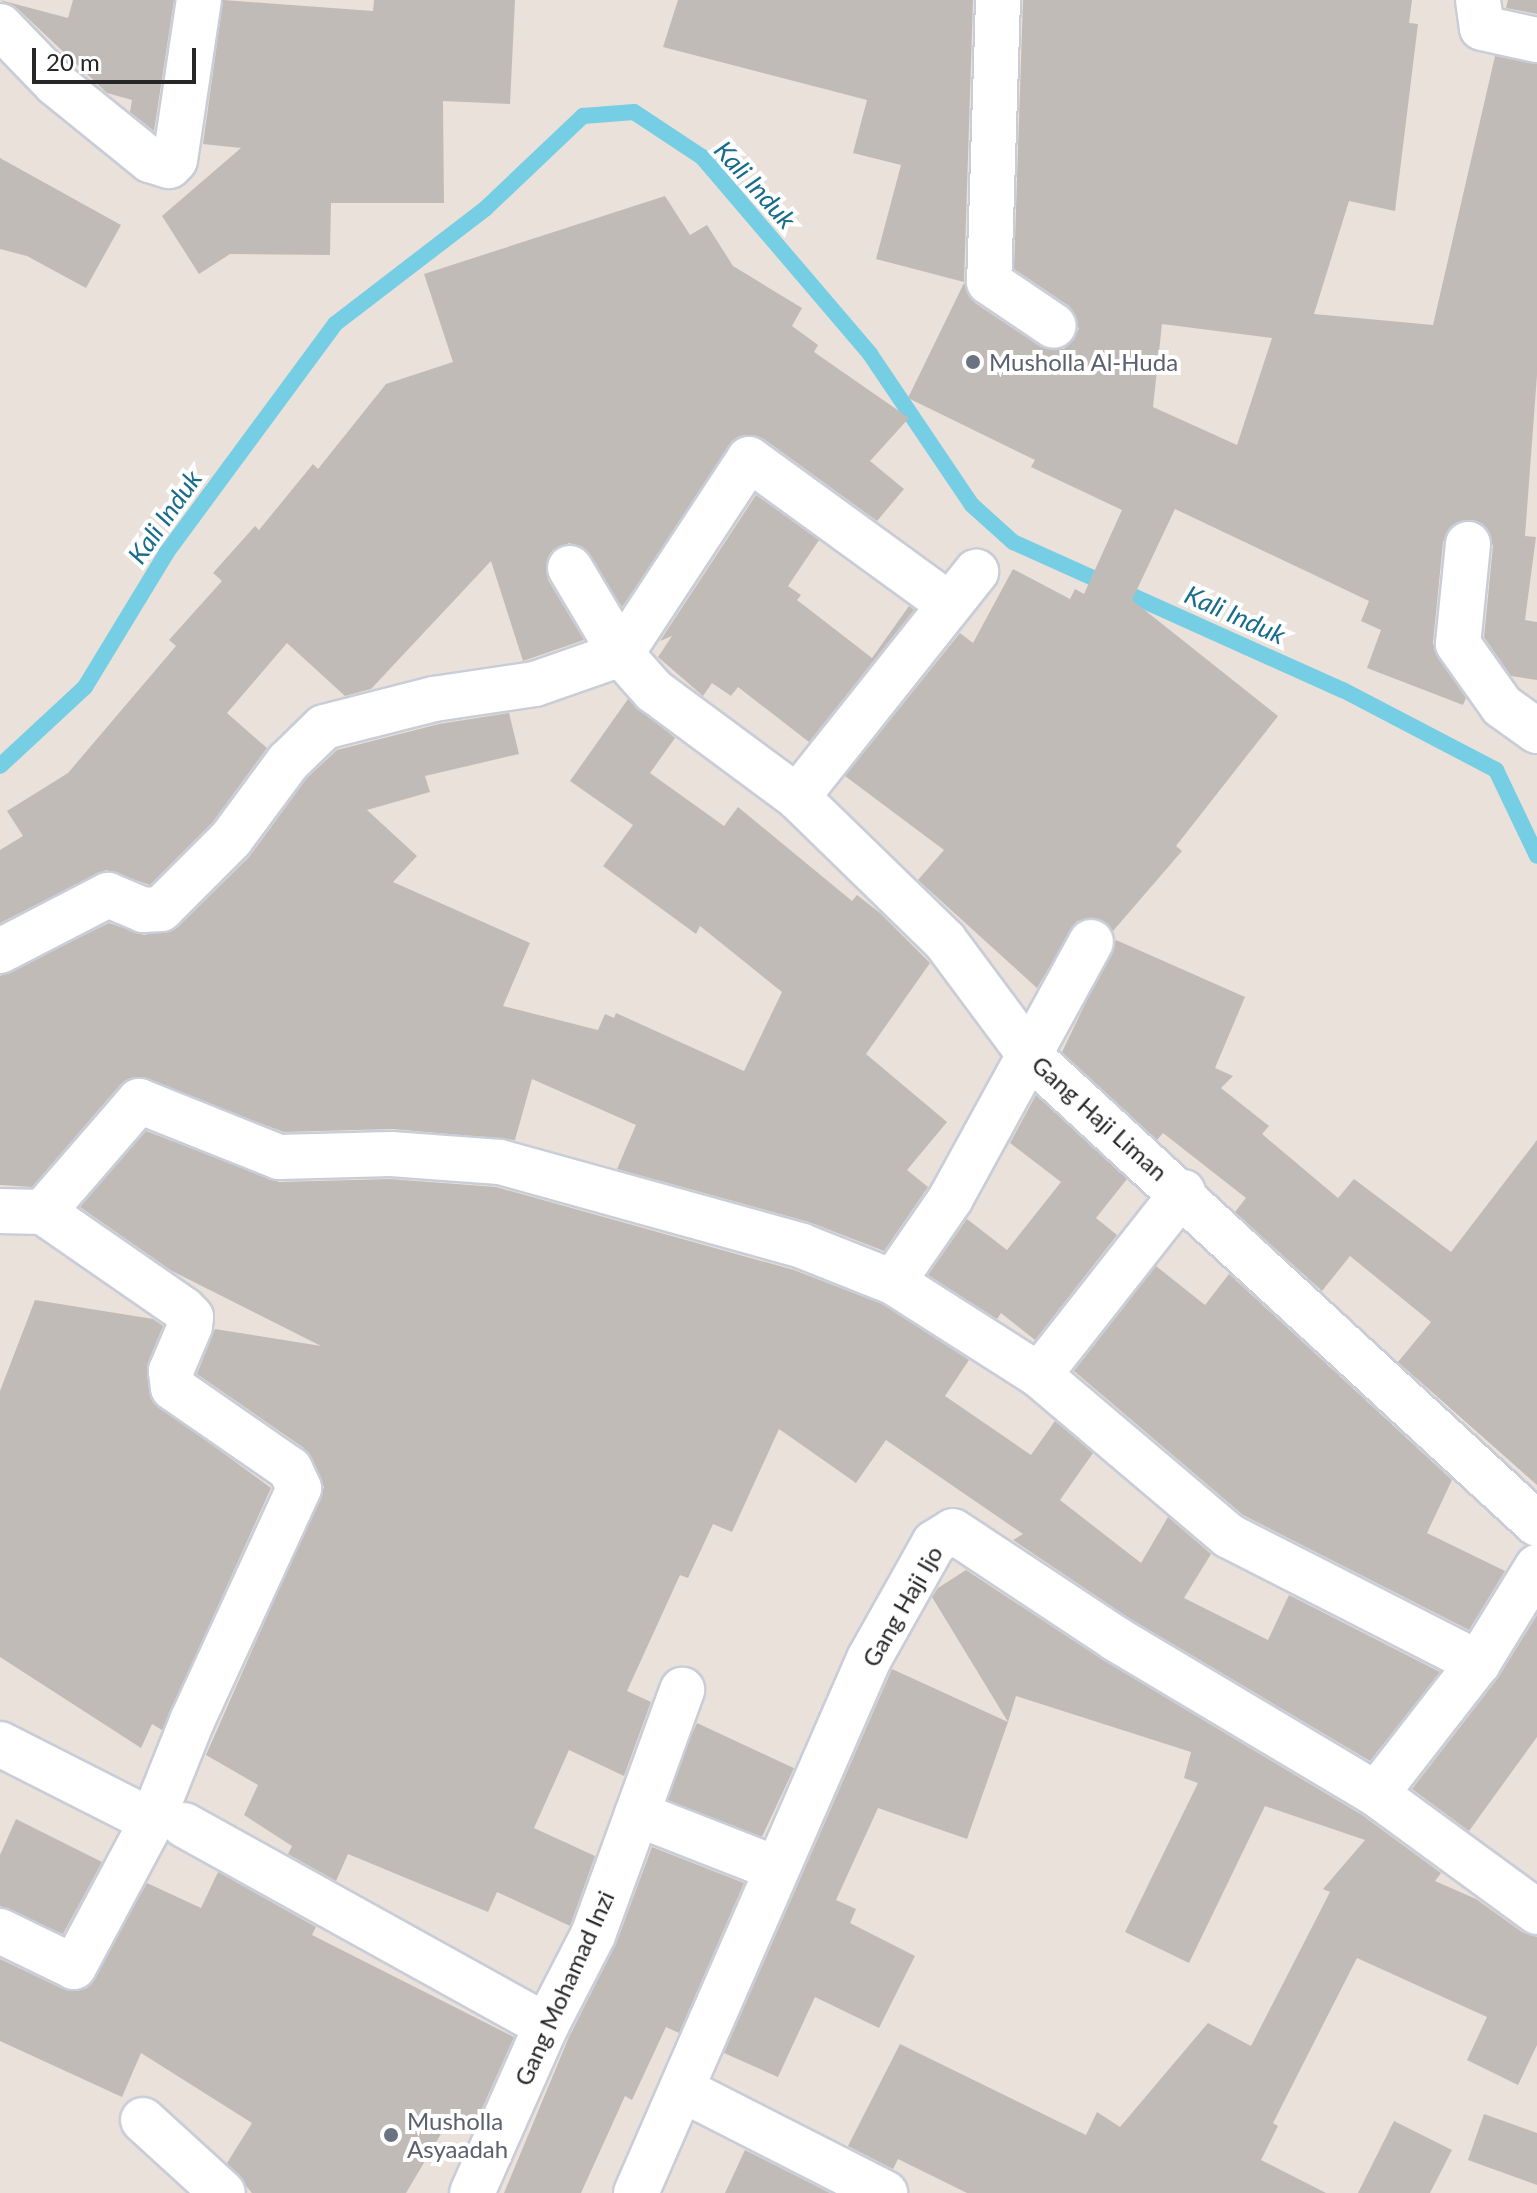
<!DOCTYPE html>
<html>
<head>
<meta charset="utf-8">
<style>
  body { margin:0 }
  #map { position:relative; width:1537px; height:2193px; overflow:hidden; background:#e9e1da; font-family:Lato,sans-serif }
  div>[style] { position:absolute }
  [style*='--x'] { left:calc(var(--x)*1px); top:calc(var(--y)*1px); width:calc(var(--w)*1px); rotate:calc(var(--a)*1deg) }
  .stream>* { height:16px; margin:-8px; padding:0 8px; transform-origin:8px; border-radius:8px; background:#75cee3 }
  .building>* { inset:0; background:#c1bbb7; transform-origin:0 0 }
  .roads { filter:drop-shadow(2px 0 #c8cdd8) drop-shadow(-2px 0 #c8cdd8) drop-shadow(0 2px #c8cdd8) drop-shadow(0 -2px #c8cdd8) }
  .minor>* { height:44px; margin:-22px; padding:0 22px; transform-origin:22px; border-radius:22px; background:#fff }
  .dots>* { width:22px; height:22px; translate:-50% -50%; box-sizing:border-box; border:4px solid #fff; border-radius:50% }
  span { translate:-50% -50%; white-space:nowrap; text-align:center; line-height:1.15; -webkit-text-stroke:8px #fff; paint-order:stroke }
  .worship-label { font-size:24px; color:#5b616d }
  .left { translate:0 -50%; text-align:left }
  .street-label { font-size:24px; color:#272727 }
  .water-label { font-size:26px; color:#186c8b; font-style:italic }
  .scale { position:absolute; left:32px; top:48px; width:164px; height:36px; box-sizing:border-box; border:4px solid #272727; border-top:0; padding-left:10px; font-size:24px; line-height:28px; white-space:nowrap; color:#272727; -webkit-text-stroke:6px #fff; paint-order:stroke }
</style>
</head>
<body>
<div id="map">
  <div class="stream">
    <i style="--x:0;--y:766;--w:116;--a:-42.9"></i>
    <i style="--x:85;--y:687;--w:158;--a:-58.7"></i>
    <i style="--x:167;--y:552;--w:283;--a:-53.6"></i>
    <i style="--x:335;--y:324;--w:190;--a:-37.5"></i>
    <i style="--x:486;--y:208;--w:134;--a:-43.5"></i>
    <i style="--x:583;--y:116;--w:51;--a:-4.5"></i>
    <i style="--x:634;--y:112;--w:82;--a:33.5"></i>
    <i style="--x:702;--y:157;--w:259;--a:49.5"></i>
    <i style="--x:870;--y:354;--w:182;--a:56"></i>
    <i style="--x:972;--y:505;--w:55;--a:42.1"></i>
    <i style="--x:1013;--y:542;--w:362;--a:24.2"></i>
    <i style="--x:1343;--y:690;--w:173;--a:27.6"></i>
    <i style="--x:1496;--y:770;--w:95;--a:64.5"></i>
  </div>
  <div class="building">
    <i style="clip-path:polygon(0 0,68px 18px,73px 0,174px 0,154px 131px,130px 112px,132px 100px,107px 93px,18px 9px)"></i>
    <i style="clip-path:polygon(223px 0,373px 11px,374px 0,515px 0,510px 104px,443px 101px,444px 203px,331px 203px,330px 255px,230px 254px,199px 274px,162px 216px,241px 148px,203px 144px)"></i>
    <i style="clip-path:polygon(678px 0,973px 0,964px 282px,876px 259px,901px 165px,853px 153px,867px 100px,663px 47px)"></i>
    <i style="clip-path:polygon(evenodd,1023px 0,1412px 0,1409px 23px,1418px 24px,1395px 211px,1349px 201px,1314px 314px,1433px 325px,1495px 56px,1537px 64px,1537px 375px,1525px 536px,1536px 537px,1525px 620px,1537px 622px,1537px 680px,1511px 676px,1484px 637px,1493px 546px,1482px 523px,1457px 522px,1443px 542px,1433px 643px,1438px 658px,1466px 698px,1463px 705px,1367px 668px,1381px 630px,1361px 621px,1369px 601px,1175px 509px,1132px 600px,1278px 716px,1176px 846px,1182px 851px,1113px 931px,1102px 920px,1077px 921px,1037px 988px,918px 880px,944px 850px,845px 776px,960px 633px,973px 643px,1013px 569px,1070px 599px,1075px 589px,1084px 594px,1122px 510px,1031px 467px,1035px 460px,908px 398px,964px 283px,975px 303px,1041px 347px,1064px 349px,1079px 329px,1069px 306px,1014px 269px,1023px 0,1162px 324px,1272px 338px,1237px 445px,1153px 407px,1162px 324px)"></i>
    <i style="clip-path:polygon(1508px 0,1537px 0,1537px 14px,1506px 8px)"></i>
    <i style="clip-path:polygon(0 158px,121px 225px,86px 288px,27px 256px,0 249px)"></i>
    <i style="clip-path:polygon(665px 196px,690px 235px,707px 225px,733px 266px,802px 308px,792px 326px,818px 345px,814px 352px,909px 418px,870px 461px,904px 489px,877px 521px,764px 439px,739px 436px,622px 607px,583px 547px,569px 543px,549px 555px,548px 580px,584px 640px,523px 661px,491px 561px,371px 689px,345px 696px,287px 643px,227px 713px,267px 748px,212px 823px,150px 885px,106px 870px,0 923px,0 850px,23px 836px,7px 811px,68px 773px,176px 646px,169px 640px,222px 581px,213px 573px,255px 526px,259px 530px,313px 464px,318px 469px,386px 384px,453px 362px,424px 274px)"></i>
    <i style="clip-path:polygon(756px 495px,819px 540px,788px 586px,801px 595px,797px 600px,872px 658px,909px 606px,914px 610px,809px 742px,738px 687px,731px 696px,712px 683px,703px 696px,658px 657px,672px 636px,660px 641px)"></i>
    <i style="clip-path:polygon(628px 699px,675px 738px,650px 773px,724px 826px,738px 807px,852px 901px,857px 895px,880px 913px,930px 963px,866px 1054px,947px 1122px,907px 1170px,928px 1187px,884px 1251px,809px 1222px,617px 1169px,636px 1125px,532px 1079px,515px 1140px,393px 1129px,284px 1132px,134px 1077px,120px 1085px,32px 1187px,0 1185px,0 976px,109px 923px,144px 935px,178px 927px,249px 857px,307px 778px,337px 750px,439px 724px,509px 713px,519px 754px,425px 776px,430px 792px,367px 810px,417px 856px,393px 882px,530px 943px,503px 1006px,598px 1030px,605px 1014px,614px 1018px,616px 1013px,744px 1071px,782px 992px,700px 926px,696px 934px,603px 866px,633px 825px,570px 781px)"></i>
    <i style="clip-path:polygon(1116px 940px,1245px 997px,1215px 1068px,1233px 1076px,1221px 1088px,1269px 1126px,1262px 1134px,1338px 1198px,1354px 1179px,1451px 1252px,1537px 1140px,1537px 1485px,1398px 1362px,1431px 1322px,1350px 1256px,1322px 1291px,1235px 1212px,1246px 1198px,1163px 1133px,1157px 1140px,1062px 1052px)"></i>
    <i style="clip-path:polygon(1036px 1095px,1127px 1179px,1096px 1218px,1117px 1235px,1035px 1340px,1001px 1313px,997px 1319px,928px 1275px,967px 1219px,1007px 1250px,1061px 1182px,1010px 1143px)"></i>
    <i style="clip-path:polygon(146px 1131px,279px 1182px,390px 1179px,496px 1187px,794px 1270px,882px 1304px,969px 1360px,945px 1396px,1031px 1455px,1055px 1421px,1093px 1453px,1060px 1500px,1141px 1563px,1168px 1517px,1211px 1554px,1184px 1598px,1268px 1640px,1289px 1595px,1440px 1672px,1370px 1761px,1129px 1618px,1013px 1540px,1023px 1534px,886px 1440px,856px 1483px,779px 1429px,732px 1532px,713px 1524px,688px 1578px,680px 1575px,627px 1691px,651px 1702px,624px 1776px,569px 1750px,534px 1828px,595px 1856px,570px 1926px,497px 1892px,488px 1912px,348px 1854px,336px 1881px,288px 1854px,292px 1846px,244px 1815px,258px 1785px,206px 1755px,324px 1487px,304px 1448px,197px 1374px,215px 1329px,321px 1346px,172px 1271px,80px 1207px)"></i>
    <i style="clip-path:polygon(1156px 1266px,1205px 1305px,1229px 1274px,1452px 1480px,1427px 1533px,1505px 1571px,1469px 1630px,1243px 1515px,1074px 1371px)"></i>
    <i style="clip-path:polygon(35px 1300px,153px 1319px,163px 1326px,148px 1362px,152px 1401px,271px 1488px,162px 1730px,152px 1724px,141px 1748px,0 1657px,0 1391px)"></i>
    <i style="clip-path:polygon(966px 1570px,1103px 1660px,1362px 1815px,1441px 1873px,1435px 1881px,1476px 1899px,1522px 1932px,1537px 1937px,1537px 2045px,1518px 2085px,1467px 2060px,1487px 2017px,1357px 1958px,1273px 2123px,1278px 2126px,1261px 2160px,1326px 2193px,967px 2193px,898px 2159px,893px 2169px,848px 2146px,900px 2044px,1086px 2135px,1097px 2112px,1120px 2127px,1208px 2023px,1251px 2046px,1330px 1892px,1323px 1889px,1365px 1840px,1265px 1806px,1189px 1963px,1125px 1932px,1198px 1783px,1184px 1778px,1191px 1752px,1016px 1696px,1008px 1722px,932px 1597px,938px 1588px)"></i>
    <i style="clip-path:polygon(1537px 1615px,1537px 1737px,1469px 1831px,1412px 1789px,1498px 1678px)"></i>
    <i style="clip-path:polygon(892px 1669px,1008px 1722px,967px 1839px,878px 1808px,836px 1900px,856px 1909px,850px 1923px,915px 1956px,879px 2028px,815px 1997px,778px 2077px,724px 2053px)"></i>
    <i style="left:697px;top:1723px;width:107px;height:82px;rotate:25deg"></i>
    <i style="clip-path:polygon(16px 1819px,102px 1862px,63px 1934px,0 1906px,0 1855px)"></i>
    <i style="clip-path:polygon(652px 1847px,744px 1883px,679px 2033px,666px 2027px,632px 2100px,625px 2096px,581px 2193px,504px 2193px,569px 2037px,616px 1944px)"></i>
    <i style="clip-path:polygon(218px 1872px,316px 1927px,312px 1935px,514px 2037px,476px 2122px,454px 2112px,406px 2193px,252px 2193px,227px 2163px,252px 2123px,141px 2053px,122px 2097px,0 2041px,0 1959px,63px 1989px,87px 1988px,147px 1883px,201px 1908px)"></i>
    <i style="clip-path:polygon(1484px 2114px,1537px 2133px,1537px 2185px,1468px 2160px)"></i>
    <i style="clip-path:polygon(1394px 2121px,1452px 2150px,1430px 2193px,1358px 2193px)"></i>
    <i style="clip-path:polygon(745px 2150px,830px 2193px,725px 2193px)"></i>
  </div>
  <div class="roads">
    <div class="minor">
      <i style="--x:998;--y:0;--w:282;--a:91.8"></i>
      <i style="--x:989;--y:282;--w:78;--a:34.1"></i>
      <i style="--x:1478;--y:0;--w:28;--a:82"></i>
      <i style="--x:1482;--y:28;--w:56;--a:12.3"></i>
      <i style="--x:0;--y:26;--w:81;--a:46"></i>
      <i style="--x:56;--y:84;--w:121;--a:39"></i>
      <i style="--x:150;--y:160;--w:20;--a:18"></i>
      <i style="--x:169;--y:166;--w:8;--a:-45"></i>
      <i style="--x:175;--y:160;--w:162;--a:-81.5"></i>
      <i style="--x:1468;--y:544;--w:100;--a:95.7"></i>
      <i style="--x:1458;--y:644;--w:76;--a:54.6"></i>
      <i style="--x:1502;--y:706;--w:43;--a:35.5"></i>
      <i style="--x:570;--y:568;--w:100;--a:59.3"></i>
      <i style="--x:621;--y:654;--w:50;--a:48.3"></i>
      <i style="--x:654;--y:691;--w:178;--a:36.5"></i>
      <i style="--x:797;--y:797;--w:206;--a:44.2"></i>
      <i style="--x:945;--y:941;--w:146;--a:53.4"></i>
      <i style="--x:1032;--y:1058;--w:687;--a:42.7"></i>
      <i style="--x:797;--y:797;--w:288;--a:-51.5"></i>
      <i style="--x:1091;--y:942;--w:292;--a:118.7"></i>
      <i style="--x:951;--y:1198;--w:102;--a:124.6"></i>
      <i style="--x:893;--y:1282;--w:173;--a:32.5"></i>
      <i style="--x:1039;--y:1375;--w:249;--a:40.3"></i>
      <i style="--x:1229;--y:1536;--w:280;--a:27"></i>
      <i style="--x:0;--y:951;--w:122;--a:-27.4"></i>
      <i style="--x:108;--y:895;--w:38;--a:23"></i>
      <i style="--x:143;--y:910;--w:18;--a:-3"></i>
      <i style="--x:161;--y:909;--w:99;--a:-45"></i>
      <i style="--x:231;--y:839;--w:96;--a:-53.5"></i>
      <i style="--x:288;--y:762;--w:50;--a:-44.2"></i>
      <i style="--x:324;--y:727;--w:114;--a:-14.3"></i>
      <i style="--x:434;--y:699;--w:102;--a:-8.4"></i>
      <i style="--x:535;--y:684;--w:91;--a:-19.2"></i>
      <i style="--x:621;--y:654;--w:233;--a:-56.7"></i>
      <i style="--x:749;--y:459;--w:248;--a:36"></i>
      <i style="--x:0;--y:1211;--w:43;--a:1.3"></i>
      <i style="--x:43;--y:1212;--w:147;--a:-49.1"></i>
      <i style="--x:139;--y:1101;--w:151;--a:21.8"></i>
      <i style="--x:279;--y:1157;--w:112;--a:-1.5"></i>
      <i style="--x:391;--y:1154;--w:109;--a:4.2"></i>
      <i style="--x:500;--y:1162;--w:313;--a:15.5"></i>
      <i style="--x:802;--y:1246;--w:98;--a:21.6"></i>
      <i style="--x:1039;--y:1375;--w:233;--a:-51.8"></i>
      <i style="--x:0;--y:1744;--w:170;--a:26.9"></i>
      <i style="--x:1376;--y:1794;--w:166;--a:-52.1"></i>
      <i style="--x:1478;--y:1663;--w:113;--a:-58.4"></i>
      <i style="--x:637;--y:1814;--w:150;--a:21.4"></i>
      <i style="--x:184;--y:1825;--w:414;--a:29"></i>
      <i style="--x:0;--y:1931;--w:82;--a:25.9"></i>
      <i style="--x:74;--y:1967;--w:166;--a:-61.9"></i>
      <i style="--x:152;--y:1821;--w:108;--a:-68.2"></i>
      <i style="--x:192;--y:1721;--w:256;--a:-65.3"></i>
      <i style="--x:299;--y:1488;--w:21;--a:-115"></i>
      <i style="--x:290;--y:1469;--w:142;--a:-145.3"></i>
      <i style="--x:173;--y:1388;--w:17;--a:-97"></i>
      <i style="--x:171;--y:1371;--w:49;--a:-67.1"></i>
      <i style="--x:190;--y:1326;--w:9;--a:-84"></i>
      <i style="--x:191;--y:1317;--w:11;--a:-135"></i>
      <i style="--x:183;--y:1309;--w:170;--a:-145.3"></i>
      <i style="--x:683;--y:2090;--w:227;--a:27"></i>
      <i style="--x:143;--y:2120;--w:108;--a:42.4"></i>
      <i style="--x:472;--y:2193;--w:183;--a:-66.1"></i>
      <i style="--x:546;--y:2026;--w:102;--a:-62.7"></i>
      <i style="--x:593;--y:1935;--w:261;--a:-70"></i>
      <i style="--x:636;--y:2193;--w:583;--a:-66.43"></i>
      <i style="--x:869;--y:1659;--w:133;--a:-60.7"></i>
      <i style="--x:934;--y:1543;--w:22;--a:-32"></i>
      <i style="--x:953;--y:1531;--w:196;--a:33.5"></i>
      <i style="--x:1116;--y:1639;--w:303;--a:30.8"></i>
      <i style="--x:1376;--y:1794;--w:200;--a:36.2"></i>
    </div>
  </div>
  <div class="dots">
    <i style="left:973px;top:362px;background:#6b7280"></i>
    <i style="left:391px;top:2135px;background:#6b7280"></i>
  </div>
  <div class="worship-label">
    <span class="left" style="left:989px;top:362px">Musholla Al-Huda</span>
    <span class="left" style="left:407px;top:2135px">Musholla<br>Asyaadah</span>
  </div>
  <div class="street-label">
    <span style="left:1100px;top:1118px;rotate:42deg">Gang Haji Liman</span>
    <span style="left:902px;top:1606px;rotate:-60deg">Gang Haji Ijo</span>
    <span style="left:564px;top:1988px;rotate:-66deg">Gang Mohamad Inzi</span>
  </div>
  <div class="water-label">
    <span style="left:755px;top:185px;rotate:48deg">Kali Induk</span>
    <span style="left:165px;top:517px;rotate:-55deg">Kali Induk</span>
    <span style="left:1235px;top:615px;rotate:24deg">Kali Induk</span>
  </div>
  <div class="scale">20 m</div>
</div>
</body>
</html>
